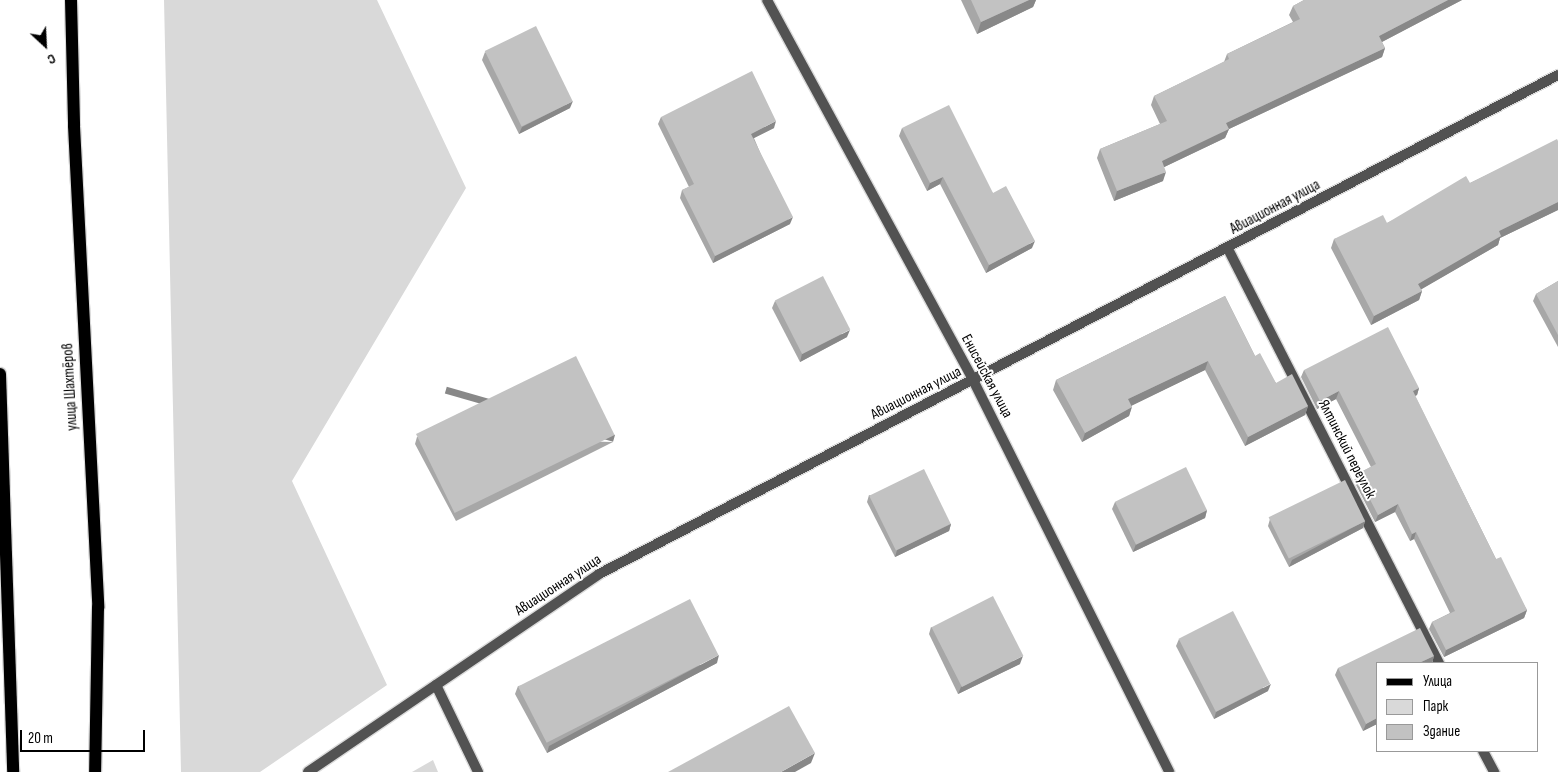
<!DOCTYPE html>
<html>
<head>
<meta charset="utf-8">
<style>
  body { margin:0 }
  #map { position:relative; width:1558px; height:772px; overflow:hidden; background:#fff; font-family:"Sofia Sans Condensed",sans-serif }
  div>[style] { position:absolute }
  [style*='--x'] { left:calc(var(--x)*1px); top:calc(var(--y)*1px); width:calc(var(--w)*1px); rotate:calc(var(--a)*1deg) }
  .green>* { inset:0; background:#d9d9d9 }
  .roads { filter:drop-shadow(1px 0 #dbdbdb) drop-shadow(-1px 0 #dbdbdb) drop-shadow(0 1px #dbdbdb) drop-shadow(0 -1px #dbdbdb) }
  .street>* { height:10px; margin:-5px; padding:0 5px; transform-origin:5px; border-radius:5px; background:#525252 }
  .primary>* { height:12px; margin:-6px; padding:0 6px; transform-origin:6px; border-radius:6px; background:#000 }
  .wall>* { inset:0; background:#a7a7a7 }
  .shaded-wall>* { inset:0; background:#888; transform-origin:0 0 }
  .building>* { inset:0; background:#c2c2c2; transform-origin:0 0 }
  span { translate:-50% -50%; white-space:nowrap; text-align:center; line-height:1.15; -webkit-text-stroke:4px #fff; paint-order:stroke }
  .street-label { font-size:15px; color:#000 }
  .legend { position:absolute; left:1376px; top:662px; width:162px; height:90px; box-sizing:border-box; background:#fff; border:1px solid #999; margin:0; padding:6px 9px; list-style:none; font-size:15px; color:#000 }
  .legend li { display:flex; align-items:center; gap:10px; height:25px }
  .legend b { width:25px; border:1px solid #999 }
  .north { position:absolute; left:20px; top:20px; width:50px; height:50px; -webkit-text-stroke:4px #fff; paint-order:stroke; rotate:155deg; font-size:14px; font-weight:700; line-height:20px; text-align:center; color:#000 }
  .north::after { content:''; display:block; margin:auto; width:18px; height:22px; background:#000; clip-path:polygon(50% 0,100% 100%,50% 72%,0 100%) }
  .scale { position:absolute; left:20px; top:730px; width:125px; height:22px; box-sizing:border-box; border:2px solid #000; border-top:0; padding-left:6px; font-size:15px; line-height:18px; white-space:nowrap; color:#000; -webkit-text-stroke:4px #fff; paint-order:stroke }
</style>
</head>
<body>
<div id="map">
  <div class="green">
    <i style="clip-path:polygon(164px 0,377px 0,466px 188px,292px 481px,387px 685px,260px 772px,181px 772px)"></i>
    <i style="clip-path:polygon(433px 760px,438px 772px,412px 772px)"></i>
  </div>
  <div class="roads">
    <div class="street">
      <i style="--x:767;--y:0;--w:432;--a:61.5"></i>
      <i style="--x:973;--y:380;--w:438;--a:63.4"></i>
      <i style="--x:1228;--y:249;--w:465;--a:63"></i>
      <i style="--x:436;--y:685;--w:97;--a:64.2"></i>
      <i style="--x:1483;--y:751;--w:24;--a:62"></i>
      <i style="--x:308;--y:772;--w:352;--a:-34.2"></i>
      <i style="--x:599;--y:574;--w:1081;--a:-27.49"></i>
    </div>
    <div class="primary">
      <i style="--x:71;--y:0;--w:126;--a:88.6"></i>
      <i style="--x:74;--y:126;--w:482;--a:87.1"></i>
      <i style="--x:98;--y:607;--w:165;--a:91"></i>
      <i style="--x:0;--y:374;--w:398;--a:88.1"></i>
    </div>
  </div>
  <div class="wall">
    <i style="clip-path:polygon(961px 0,1036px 0,1033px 7px,977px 34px)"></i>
    <i style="clip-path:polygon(1304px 0,1462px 0,1382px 42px,1385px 48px,1382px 57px,1229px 129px,1225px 138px,1164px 167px,1163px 181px,1114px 201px,1097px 158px,1100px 149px,1160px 124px,1151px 105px,1154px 96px,1224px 62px,1227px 54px,1293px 22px,1289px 15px,1293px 6px)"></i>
    <i style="clip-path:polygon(485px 52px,570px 108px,519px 134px,482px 60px)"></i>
    <i style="clip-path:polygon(661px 117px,774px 128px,754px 138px,790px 224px,713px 263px,680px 198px,682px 190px,689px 187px,658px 124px)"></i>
    <i style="clip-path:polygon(902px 128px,993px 193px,1032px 248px,986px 273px,940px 184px,927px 191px,899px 136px)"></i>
    <i style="clip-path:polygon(1558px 141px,1558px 210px,1500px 238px,1498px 245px,1421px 289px,1422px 291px,1419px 300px,1371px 325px,1331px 248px,1334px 239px,1387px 223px,1470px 183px)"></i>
    <i style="clip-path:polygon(1558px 281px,1558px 347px,1533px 301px,1536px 294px)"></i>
    <i style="clip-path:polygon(1225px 296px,1255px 356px,1276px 383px,1308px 406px,1305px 415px,1245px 446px,1205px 370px,1132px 405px,1129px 416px,1082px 442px,1053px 390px,1056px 380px)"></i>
    <i style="clip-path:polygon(775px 301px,847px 337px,800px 362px,772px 308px)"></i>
    <i style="clip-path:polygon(1304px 370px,1419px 388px,1417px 395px,1415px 396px,1496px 559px,1527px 610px,1524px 618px,1444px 657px,1429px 629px,1432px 622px,1450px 613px,1414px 539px,1410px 541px,1395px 512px,1375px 522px,1354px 481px,1357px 474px,1371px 467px,1336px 399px,1317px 409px,1301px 377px)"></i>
    <i style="clip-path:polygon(417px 437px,613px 442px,456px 521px,415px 444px)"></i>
    <i style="clip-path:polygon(869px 495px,951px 524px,949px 531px,895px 557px,867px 502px)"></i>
    <i style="clip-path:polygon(1115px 502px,1207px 510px,1205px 518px,1133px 552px,1112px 509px)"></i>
    <i style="clip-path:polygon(1270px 519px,1365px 521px,1363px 528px,1289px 567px,1268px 526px)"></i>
    <i style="clip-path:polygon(931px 627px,1020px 664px,958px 694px,929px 634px)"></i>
    <i style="clip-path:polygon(1179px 639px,1268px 691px,1214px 719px,1176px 646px)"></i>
    <i style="clip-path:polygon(1434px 656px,1432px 663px,1377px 663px,1377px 724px,1363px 731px,1335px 675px,1338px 668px)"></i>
    <i style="clip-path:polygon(717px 663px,547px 753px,515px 694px,518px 686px)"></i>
  </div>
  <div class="shaded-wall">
    <i style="clip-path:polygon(1029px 0,1036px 0,1033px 7px,977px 34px,981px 22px)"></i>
    <i style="clip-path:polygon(1448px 0,1462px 0,1376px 45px,1379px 36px)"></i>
    <i style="clip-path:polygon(1385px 48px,1382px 57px,1229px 129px,1225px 138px,1158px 170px,1162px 161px,1226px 123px)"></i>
    <i style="clip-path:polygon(573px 101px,570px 108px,519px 134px,522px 127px)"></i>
    <i style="clip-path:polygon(776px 121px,774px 128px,748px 141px,751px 134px)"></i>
    <i style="clip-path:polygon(1166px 172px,1163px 181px,1114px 201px,1117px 191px)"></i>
    <i style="clip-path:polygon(943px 177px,940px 184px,927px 191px,930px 183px)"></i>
    <i style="clip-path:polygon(1558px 202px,1558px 210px,1500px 238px,1498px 245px,1415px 293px,1418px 284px,1499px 231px)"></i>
    <i style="clip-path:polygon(793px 217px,790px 224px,713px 263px,715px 256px)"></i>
    <i style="clip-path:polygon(1035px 241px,1032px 248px,986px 273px,989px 265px)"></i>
    <i style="clip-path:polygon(1422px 291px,1419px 300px,1371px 325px,1374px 316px)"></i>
    <i style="clip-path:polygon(850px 330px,847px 337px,800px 362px,802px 354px)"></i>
    <i style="clip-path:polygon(1208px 361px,1205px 370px,1125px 409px,1128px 399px)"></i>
    <i style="clip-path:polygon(1419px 388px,1417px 395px,1410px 398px,1413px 391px)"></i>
    <i style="clip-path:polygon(1339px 391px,1336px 399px,1317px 409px,1320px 401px)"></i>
    <i style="clip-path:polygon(1308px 406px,1305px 415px,1245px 446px,1248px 437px)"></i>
    <i style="clip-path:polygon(1132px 407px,1129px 416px,1082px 442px,1085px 433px)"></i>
    <i style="left:615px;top:435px;width:7px;height:175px;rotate:106deg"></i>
    <i style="clip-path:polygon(1398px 504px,1395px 512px,1375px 522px,1378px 515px)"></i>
    <i style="clip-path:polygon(1207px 510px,1205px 518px,1133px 552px,1136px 544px)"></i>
    <i style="clip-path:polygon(1365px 521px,1363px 528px,1289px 567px,1292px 560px)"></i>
    <i style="clip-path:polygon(951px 524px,949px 531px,895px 557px,897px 550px)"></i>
    <i style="clip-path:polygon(1416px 532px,1414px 539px,1410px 541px,1412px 534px)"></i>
    <i style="clip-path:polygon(1527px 610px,1524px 618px,1444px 657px,1446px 650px)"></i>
    <i style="clip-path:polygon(719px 655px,717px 663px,547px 753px,549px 746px)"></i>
    <i style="clip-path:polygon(1023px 656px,1020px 664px,958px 694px,961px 687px)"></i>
    <i style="clip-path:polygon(1434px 656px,1432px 663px,1419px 663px)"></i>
    <i style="clip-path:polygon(1271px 684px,1268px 691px,1214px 719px,1216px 712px)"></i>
    <i style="clip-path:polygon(1377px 718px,1377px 724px,1363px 731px,1366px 724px)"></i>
    <i style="clip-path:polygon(815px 753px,811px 763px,795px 772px,781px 772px)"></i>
  </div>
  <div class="building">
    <i style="clip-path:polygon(971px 0,1029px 0,981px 22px)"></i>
    <i style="clip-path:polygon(1304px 0,1448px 0,1379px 36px,1385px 48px,1226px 123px,1229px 129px,1162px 161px,1166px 172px,1117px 191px,1100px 149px,1167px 121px,1154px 96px,1229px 59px,1227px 54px,1300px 19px,1293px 6px)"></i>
    <i style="left:536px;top:26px;width:84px;height:57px;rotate:64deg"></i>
    <i style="clip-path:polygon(752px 71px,776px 121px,751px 134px,793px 217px,715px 256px,682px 190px,694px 184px,661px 117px)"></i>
    <i style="clip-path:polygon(949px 105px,993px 193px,1006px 186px,1035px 241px,989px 265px,943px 177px,930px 183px,902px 128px)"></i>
    <i style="clip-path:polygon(1557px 139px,1558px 141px,1558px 202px,1499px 231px,1501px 236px,1418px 284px,1422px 291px,1374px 316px,1334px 239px,1383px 215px,1387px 223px,1466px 176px,1470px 183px)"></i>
    <i style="left:823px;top:276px;width:60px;height:54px;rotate:63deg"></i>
    <i style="clip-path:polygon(1558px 281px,1558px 335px,1536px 294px)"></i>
    <i style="clip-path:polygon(1225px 296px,1255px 356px,1260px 353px,1276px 383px,1292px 374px,1308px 406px,1248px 437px,1208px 361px,1128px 399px,1132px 407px,1085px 433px,1056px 380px)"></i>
    <i style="clip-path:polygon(1388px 327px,1419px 388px,1413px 391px,1496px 559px,1501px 557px,1527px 610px,1446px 650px,1432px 622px,1455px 611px,1416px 532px,1412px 534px,1398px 504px,1378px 515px,1357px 474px,1376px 464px,1339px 391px,1320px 401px,1304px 370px)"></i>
    <i style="left:576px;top:356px;width:88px;height:178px;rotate:64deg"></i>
    <i style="left:1186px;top:467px;width:48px;height:79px;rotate:64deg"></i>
    <i style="left:924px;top:469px;width:61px;height:61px;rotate:64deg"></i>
    <i style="left:1345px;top:480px;width:46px;height:85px;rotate:64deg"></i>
    <i style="left:993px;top:596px;width:67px;height:69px;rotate:63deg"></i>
    <i style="left:690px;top:599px;width:63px;height:193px;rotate:63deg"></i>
    <i style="left:1233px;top:611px;width:82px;height:61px;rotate:63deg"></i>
    <i style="clip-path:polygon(1420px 628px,1434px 656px,1419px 663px,1377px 663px,1377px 718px,1366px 724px,1338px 668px)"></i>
    <i style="clip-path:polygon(789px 706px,815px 753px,781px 772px,668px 772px)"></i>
  </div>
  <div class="street-label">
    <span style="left:1275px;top:207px;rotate:-28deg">Авиационная улица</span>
    <span style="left:987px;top:376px;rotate:62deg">Енисейская улица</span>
    <span style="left:70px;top:387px;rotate:-93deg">улица Шахтёров</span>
    <span style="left:916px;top:393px;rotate:-27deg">Авиационная улица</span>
    <span style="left:1347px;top:449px;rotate:63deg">Ялтинский переулок</span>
    <span style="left:558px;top:585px;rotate:-33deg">Авиационная улица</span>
  </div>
  <ul class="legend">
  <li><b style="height:6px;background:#000"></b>Улица</li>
  <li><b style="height:14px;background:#d9d9d9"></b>Парк</li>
  <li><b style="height:14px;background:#c2c2c2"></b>Здание</li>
  </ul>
  <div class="north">С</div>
  <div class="scale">20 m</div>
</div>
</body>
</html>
